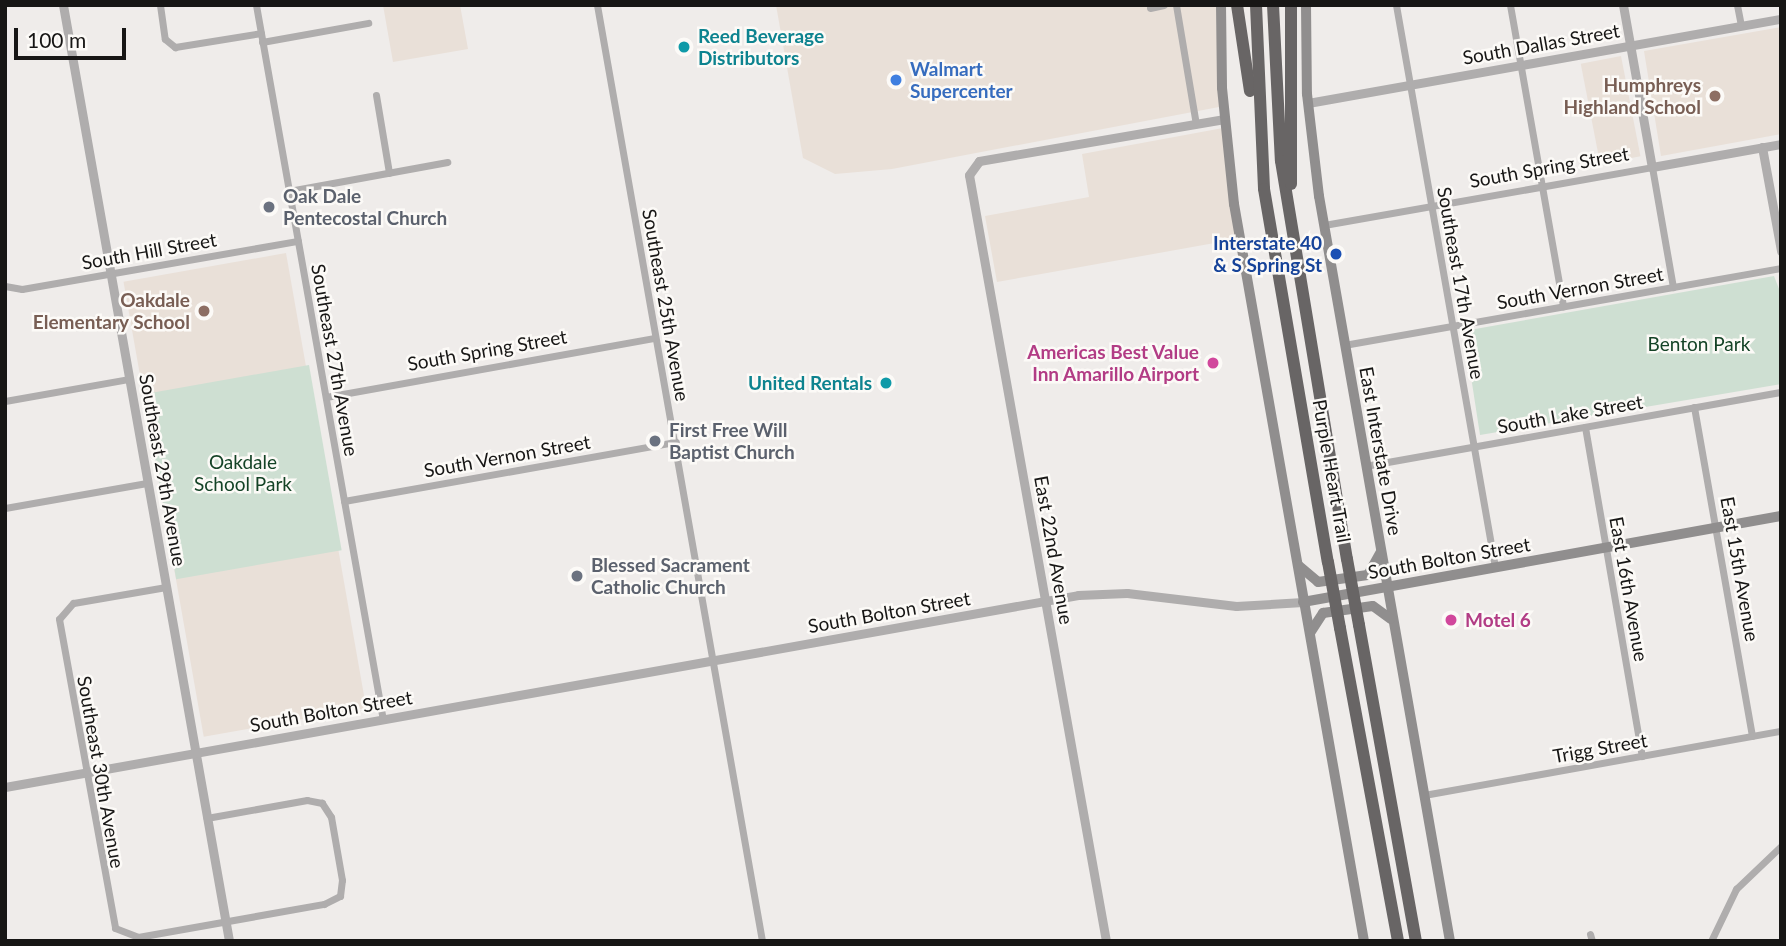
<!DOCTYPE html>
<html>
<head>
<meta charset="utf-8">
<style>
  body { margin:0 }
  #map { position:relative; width:1786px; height:946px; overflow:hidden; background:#efecea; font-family:Lato,sans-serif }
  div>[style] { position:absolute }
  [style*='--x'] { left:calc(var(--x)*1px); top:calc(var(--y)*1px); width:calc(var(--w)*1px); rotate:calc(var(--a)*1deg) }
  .built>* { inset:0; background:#e9e0d8; transform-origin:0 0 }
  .green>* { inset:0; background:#cedfd2; transform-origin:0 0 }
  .minor>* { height:7px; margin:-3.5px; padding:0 3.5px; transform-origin:3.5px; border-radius:3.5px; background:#afadad }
  .tertiary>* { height:9px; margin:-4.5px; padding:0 4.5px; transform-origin:4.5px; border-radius:4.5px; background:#afadad }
  .secondary>* { height:10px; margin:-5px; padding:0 5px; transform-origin:5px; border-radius:5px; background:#908e8e }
  .motorway>* { height:12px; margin:-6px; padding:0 6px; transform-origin:6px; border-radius:6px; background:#686565 }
  .motorway-bridge>* { height:12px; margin:-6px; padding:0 6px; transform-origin:6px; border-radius:6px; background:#686565 }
  .dots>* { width:19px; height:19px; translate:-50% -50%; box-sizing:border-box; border:4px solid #fcfaf7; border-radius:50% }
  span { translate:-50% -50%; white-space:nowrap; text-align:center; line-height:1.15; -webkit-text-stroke:5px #fcfaf7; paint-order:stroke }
  .culture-label { font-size:19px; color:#0d838f; font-weight:700 }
  .left { translate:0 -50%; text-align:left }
  .right { translate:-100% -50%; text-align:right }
  .street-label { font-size:19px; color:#171615 }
  .shop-label { font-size:19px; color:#366cbe; font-weight:700 }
  .education-label { font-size:19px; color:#785e54; font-weight:700 }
  .worship-label { font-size:19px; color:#5b616d; font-weight:700 }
  .transit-label { font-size:19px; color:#164399; font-weight:700 }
  .park-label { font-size:19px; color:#144326 }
  .hotel-label { font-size:19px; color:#b23c85; font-weight:700 }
  .frame { position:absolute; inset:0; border:7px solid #171615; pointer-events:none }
  .scale { position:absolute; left:14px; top:28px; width:112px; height:32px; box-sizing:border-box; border:4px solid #171615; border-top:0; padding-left:9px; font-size:21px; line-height:24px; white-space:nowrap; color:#171615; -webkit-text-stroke:5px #fcfaf7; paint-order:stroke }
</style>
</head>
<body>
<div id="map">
  <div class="built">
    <i style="clip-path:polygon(383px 5px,460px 5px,468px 49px,393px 62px)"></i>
    <i style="clip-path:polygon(776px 5px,1216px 5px,1219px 107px,892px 169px,835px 174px,803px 158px)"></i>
    <i style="clip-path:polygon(1781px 27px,1781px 134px,1661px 156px,1644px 51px)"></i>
    <i style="left:1621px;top:56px;width:102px;height:41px;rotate:79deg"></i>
    <i style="clip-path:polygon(1223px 128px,1237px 239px,997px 282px,985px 216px,1089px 197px,1082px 154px)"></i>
    <i style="left:286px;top:253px;width:462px;height:165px;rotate:80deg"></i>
  </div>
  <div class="green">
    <i style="clip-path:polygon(1774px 276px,1781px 294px,1781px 384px,1480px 435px,1464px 331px)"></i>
    <i style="left:309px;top:365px;width:188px;height:168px;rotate:80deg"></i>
  </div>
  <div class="minor">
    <i style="--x:160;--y:5;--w:34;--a:82"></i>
    <i style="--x:165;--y:39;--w:13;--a:39"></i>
    <i style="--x:175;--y:47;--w:87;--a:-9.2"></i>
    <i style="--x:256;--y:5;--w:726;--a:79.93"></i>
    <i style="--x:597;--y:5;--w:950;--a:80"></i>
    <i style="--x:1176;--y:5;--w:121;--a:80.5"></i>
    <i style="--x:1396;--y:5;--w:571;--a:80.01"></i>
    <i style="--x:1510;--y:5;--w:306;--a:80"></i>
    <i style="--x:1737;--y:5;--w:21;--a:79"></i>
    <i style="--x:1150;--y:8;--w:14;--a:-12"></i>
    <i style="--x:262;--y:42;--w:108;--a:-10.2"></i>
    <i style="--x:376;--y:95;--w:79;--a:80.5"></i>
    <i style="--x:289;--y:191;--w:161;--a:-10.4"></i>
    <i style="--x:1324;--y:225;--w:333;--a:-10"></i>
    <i style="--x:1652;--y:167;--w:122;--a:80.1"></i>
    <i style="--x:5;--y:286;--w:17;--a:10"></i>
    <i style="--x:22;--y:289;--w:280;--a:-9.9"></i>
    <i style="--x:1344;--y:345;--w:444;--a:-10"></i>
    <i style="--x:326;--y:397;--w:334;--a:-10.2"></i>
    <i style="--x:5;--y:401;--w:125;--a:-10.1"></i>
    <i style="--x:1694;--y:407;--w:334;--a:80"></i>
    <i style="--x:1585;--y:427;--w:334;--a:80.2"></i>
    <i style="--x:1365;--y:466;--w:423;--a:-10.1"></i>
    <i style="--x:344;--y:501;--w:337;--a:-10.1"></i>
    <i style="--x:5;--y:508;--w:144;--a:-10"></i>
    <i style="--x:166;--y:587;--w:94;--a:170.2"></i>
    <i style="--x:73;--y:603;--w:21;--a:131"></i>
    <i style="--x:59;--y:619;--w:314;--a:79.7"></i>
    <i style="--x:115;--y:928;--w:25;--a:21"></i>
    <i style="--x:138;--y:937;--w:189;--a:-10.1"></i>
    <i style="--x:324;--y:904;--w:18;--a:-27"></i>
    <i style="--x:340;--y:896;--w:16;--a:-83"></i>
    <i style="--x:342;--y:880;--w:64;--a:-99.9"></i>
    <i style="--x:331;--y:817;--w:17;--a:-123"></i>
    <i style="--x:322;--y:803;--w:15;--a:-169"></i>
    <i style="--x:307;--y:800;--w:102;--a:169.8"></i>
    <i style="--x:1424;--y:795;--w:363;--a:-10.2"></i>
    <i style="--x:1590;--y:934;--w:7;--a:74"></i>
    <i style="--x:1711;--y:941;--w:58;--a:-64.3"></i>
    <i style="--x:1736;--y:889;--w:62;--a:-43.7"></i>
  </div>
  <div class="tertiary">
    <i style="--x:63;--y:5;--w:951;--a:79.94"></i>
    <i style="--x:1623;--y:5;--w:165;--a:79.9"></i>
    <i style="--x:1652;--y:167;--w:131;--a:-10.1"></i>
    <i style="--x:1308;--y:103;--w:480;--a:-10.1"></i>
    <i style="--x:1762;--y:147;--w:106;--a:79.6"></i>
    <i style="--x:5;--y:787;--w:1090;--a:-10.14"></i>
    <i style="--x:1078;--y:595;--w:49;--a:-2.3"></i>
    <i style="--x:1127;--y:593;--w:110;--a:6.8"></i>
    <i style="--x:1236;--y:606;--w:67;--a:-3.4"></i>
    <i style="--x:1106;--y:941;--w:778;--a:-100.14"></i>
    <i style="--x:969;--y:175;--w:17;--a:-54"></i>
    <i style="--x:979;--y:161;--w:249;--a:-9.7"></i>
  </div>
  <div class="secondary">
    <i style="--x:1221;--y:5;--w:83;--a:89.3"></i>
    <i style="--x:1222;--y:88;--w:117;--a:84.1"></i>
    <i style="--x:1234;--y:204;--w:748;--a:80"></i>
    <i style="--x:1306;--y:5;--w:89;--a:89.4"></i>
    <i style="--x:1307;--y:94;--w:103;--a:83.3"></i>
    <i style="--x:1319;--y:196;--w:756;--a:80.03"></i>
    <i style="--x:1298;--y:565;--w:26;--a:40"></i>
    <i style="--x:1318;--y:582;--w:50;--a:-8"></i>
    <i style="--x:1368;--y:575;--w:25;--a:-61"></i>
    <i style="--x:1303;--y:602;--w:486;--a:-10.2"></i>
    <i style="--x:1310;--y:633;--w:24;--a:-57"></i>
    <i style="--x:1323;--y:613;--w:50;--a:-8"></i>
    <i style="--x:1373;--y:606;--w:22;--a:36"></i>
  </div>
  <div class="motorway">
    <i style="--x:1237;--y:5;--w:87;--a:81.4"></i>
    <i style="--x:1256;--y:5;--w:184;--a:87.5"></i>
    <i style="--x:1264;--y:189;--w:378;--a:80.3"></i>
    <i style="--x:1273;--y:5;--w:156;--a:87.1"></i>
    <i style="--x:1281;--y:161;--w:403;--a:80.6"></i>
    <i style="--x:1291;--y:5;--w:179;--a:90"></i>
    <i style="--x:1359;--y:625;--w:321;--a:79.8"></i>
    <i style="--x:1340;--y:628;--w:318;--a:79.5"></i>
  </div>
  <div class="motorway-bridge">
    <i style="--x:1347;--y:559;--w:67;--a:79.7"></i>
    <i style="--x:1328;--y:562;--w:67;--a:79.7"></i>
  </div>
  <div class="dots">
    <i style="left:684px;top:47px;background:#0f9aa8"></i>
    <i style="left:896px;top:80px;background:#3f7fe0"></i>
    <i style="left:1715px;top:96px;background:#8d6e63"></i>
    <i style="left:269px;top:207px;background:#6b7280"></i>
    <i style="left:1336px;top:254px;background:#1a4fb4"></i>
    <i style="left:204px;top:311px;background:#8d6e63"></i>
    <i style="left:1213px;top:363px;background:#d1479c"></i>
    <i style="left:886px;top:383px;background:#0f9aa8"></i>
    <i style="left:655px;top:441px;background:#6b7280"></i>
    <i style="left:577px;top:576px;background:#6b7280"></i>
    <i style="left:1451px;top:620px;background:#d1479c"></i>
  </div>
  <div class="culture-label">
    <span class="left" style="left:698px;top:47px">Reed Beverage<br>Distributors</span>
    <span class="right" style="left:872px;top:383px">United Rentals</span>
  </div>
  <div class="street-label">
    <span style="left:1541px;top:44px;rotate:-10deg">South Dallas Street</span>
    <span style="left:1549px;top:167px;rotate:-10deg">South Spring Street</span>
    <span style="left:149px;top:251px;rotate:-10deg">South Hill Street</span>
    <span style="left:1461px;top:283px;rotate:80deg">Southeast 17th Avenue</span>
    <span style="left:1580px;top:288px;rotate:-10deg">South Vernon Street</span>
    <span style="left:666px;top:305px;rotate:80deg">Southeast 25th Avenue</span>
    <span style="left:487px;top:350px;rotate:-10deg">South Spring Street</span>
    <span style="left:335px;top:360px;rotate:80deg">Southeast 27th Avenue</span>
    <span style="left:1570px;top:414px;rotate:-10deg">South Lake Street</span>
    <span style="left:1381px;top:451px;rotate:80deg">East Interstate Drive</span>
    <span style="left:507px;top:456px;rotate:-10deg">South Vernon Street</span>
    <span style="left:163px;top:470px;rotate:80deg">Southeast 29th Avenue</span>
    <span style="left:1332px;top:471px;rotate:80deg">Purple Heart Trail</span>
    <span style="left:1054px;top:550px;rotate:80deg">East 22nd Avenue</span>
    <span style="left:1449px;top:558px;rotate:-10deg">South Bolton Street</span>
    <span style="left:1740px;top:569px;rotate:80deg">East 15th Avenue</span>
    <span style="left:1629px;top:589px;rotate:80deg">East 16th Avenue</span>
    <span style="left:889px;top:612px;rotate:-10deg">South Bolton Street</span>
    <span style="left:331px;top:711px;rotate:-10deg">South Bolton Street</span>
    <span style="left:1600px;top:748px;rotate:-10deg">Trigg Street</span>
    <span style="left:101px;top:772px;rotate:80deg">Southeast 30th Avenue</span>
  </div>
  <div class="shop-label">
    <span class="left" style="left:910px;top:80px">Walmart<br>Supercenter</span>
  </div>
  <div class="education-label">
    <span class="right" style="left:1701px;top:96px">Humphreys<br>Highland School</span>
    <span class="right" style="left:190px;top:311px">Oakdale<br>Elementary School</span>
  </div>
  <div class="worship-label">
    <span class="left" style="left:283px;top:207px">Oak Dale<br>Pentecostal Church</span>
    <span class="left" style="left:669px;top:441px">First Free Will<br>Baptist Church</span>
    <span class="left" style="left:591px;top:576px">Blessed Sacrament<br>Catholic Church</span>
  </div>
  <div class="transit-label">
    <span class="right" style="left:1322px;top:254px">Interstate 40<br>&amp; S Spring St</span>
  </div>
  <div class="park-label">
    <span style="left:1699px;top:344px">Benton Park</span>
    <span style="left:243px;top:473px">Oakdale<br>School Park</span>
  </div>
  <div class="hotel-label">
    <span class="right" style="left:1199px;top:363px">Americas Best Value<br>Inn Amarillo Airport</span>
    <span class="left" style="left:1465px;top:620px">Motel 6</span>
  </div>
  <div class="frame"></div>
  <div class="scale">100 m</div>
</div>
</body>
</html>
